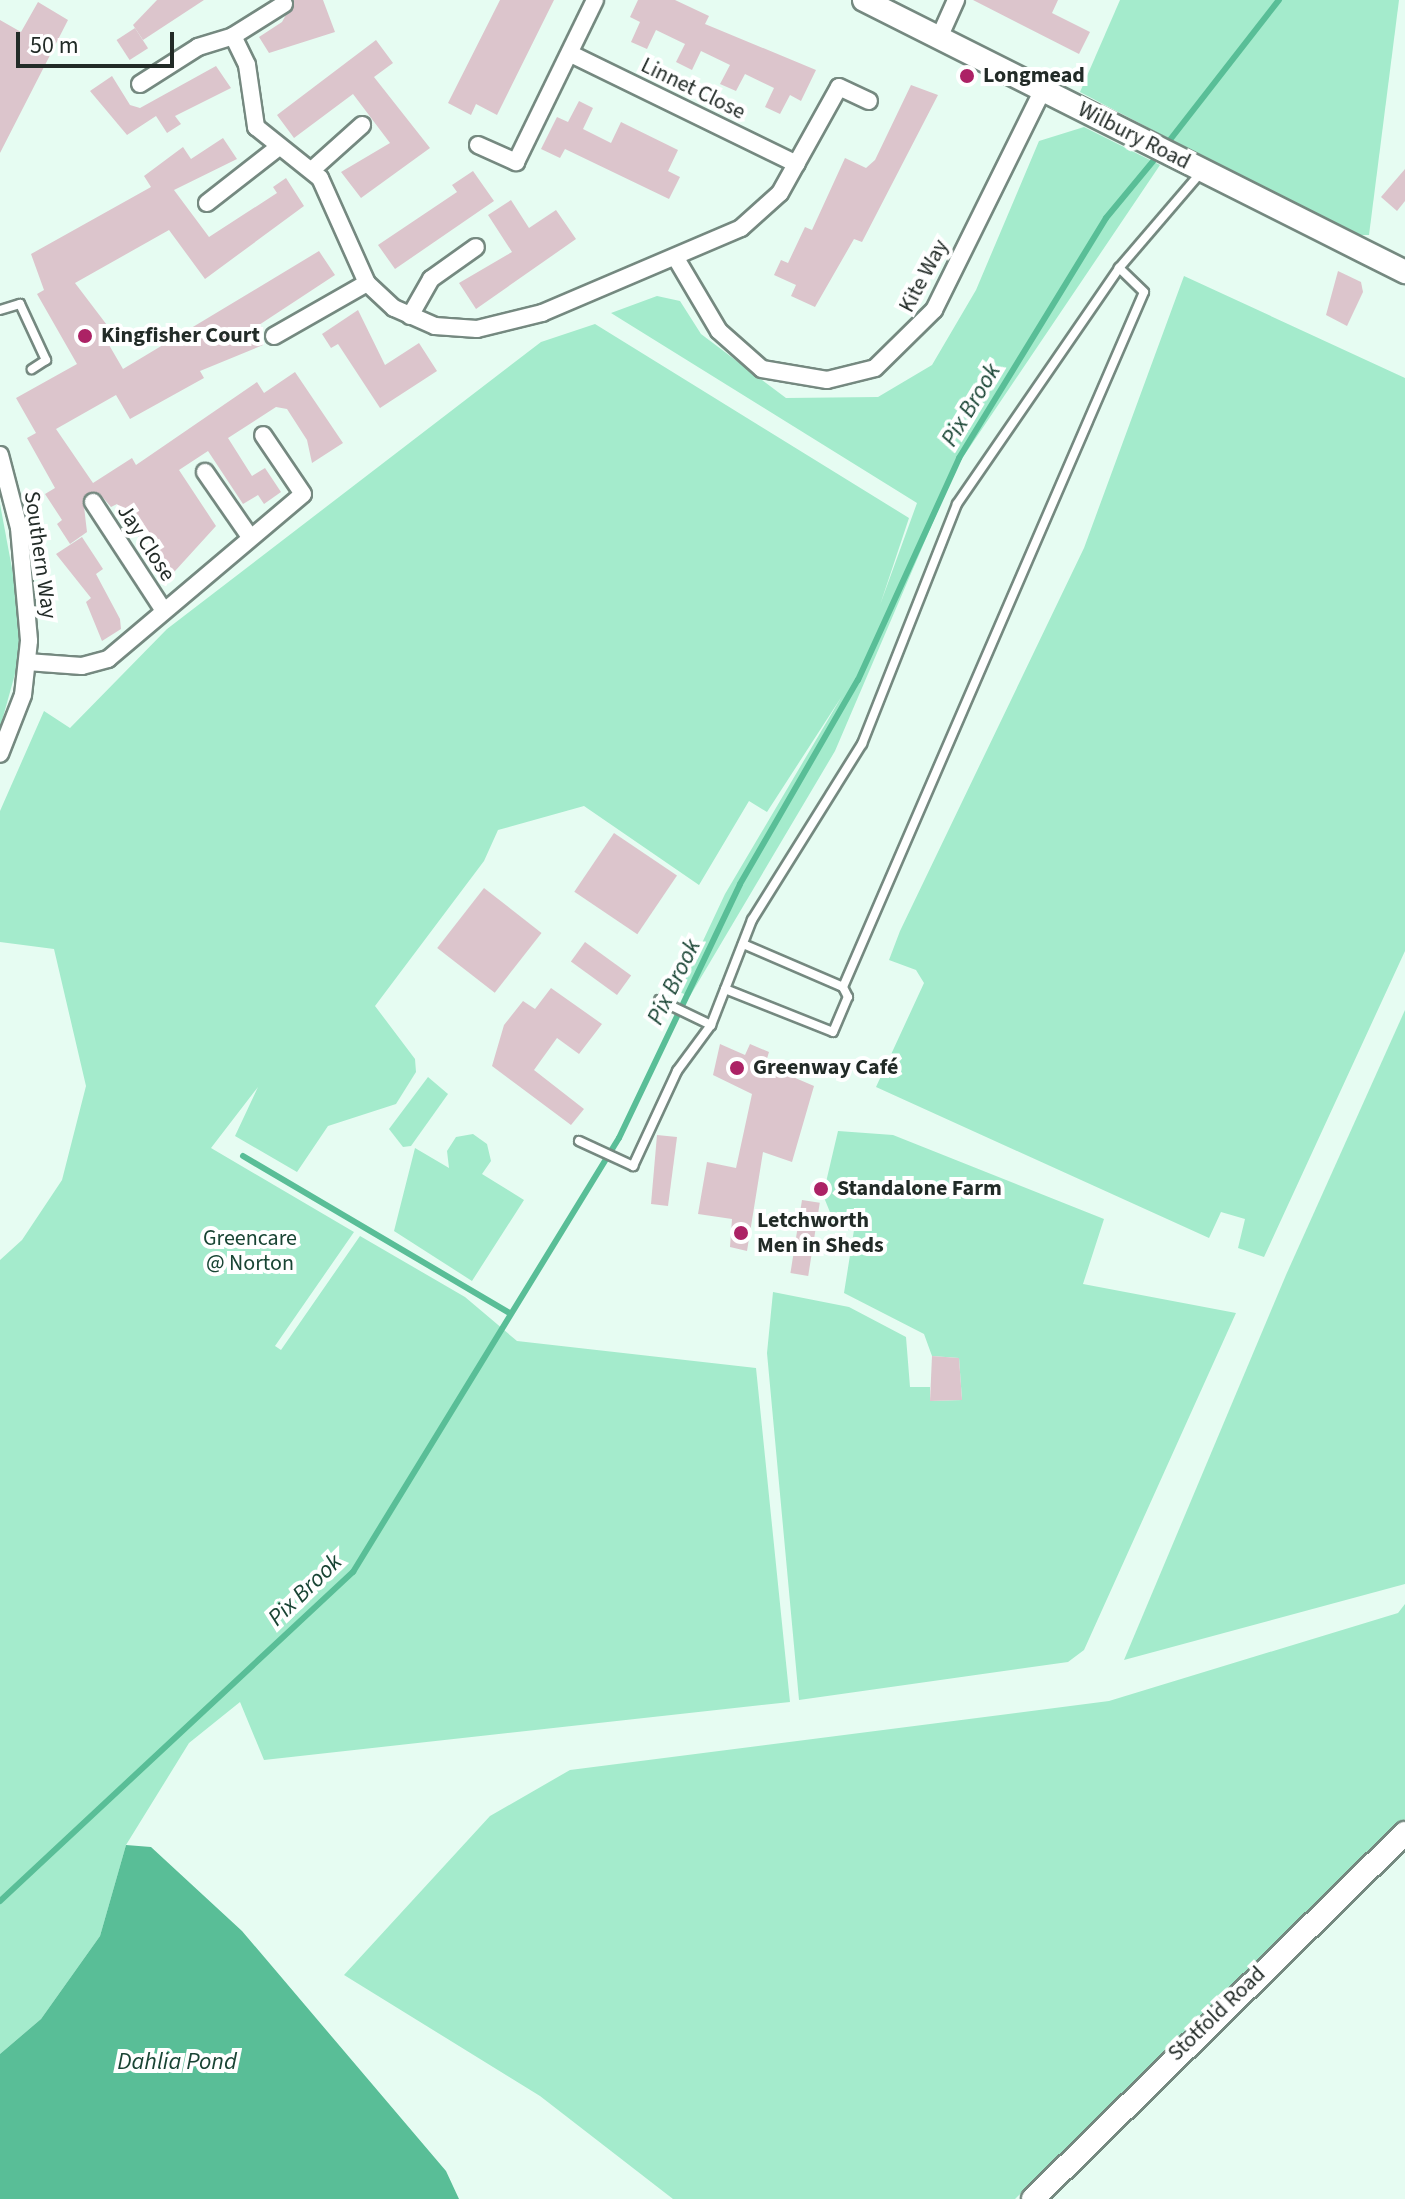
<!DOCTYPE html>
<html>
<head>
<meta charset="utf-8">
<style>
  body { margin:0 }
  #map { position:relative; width:1405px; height:2199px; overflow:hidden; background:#e6fcf2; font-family:"Source Sans 3",sans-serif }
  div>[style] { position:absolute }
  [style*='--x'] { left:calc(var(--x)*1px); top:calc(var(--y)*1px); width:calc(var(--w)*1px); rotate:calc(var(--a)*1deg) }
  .green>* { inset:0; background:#a4ebcc }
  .water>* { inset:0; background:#59be97 }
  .stream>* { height:6px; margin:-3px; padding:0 3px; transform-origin:3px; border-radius:3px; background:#59be97 }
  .building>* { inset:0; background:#dcc5cc; transform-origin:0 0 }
  .roads { filter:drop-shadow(2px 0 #758980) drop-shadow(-2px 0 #758980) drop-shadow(0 2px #758980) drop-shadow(0 -2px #758980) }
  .lane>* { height:8px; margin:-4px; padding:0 4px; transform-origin:4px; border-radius:4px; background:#fff }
  .street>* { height:16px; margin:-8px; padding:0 8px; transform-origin:8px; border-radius:8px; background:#fff }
  .secondary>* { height:22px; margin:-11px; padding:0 11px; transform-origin:11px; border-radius:11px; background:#fff }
  .dots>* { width:22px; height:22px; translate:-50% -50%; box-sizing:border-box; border:4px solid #fff; border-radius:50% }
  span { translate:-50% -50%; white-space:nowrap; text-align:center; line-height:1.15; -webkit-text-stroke:8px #fff; paint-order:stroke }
  .poi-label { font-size:22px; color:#222b27; font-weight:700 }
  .left { translate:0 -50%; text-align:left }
  .street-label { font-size:22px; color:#222b27 }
  .park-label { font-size:22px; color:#194534 }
  .water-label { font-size:24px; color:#194434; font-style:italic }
  .scale { position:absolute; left:16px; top:32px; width:158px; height:36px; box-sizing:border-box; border:4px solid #222b27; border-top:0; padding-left:10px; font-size:24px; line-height:28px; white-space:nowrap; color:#222b27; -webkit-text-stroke:6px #fff; paint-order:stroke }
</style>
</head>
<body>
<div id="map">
  <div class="green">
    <i style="clip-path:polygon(1120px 0,1399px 0,1369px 235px,1353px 235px,1080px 92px)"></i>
    <i style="clip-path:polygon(1084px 127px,1160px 165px,957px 466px,835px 751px,690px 996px,679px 992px,725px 894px,842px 696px,767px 812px,749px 801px,699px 885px,584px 806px,498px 830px,484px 861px,375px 1006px,415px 1059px,416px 1072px,396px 1104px,328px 1126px,297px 1172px,235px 1136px,258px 1087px,211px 1148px,354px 1232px,275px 1346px,281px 1350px,360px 1236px,465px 1297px,517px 1341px,756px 1368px,790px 1702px,264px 1760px,240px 1702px,189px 1743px,126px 1845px,100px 1936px,41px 2019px,0 2054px,0 1260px,22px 1240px,62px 1180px,86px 1086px,54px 949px,0 942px,0 811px,44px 711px,70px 728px,167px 629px,541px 342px,595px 324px,909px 518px,880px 605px,917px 503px,611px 313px,657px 296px,680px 301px,701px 334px,786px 398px,878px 397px,932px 365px,976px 290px,1039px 141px)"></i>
    <i style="clip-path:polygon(1184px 276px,1405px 378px,1405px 951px,1264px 1257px,1238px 1248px,1245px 1219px,1221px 1212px,1209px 1238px,876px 1087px,924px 983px,916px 970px,889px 960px,900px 931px,1084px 548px)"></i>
    <i style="clip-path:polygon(0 504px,25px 638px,0 728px)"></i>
    <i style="clip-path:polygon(1405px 1010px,1405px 1584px,1124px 1660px,1286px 1275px)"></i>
    <i style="clip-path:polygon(428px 1077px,448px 1094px,411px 1146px,403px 1147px,389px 1129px)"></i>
    <i style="clip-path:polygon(838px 1131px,893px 1135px,1104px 1219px,1083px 1284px,1236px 1313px,1084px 1650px,1068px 1662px,799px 1700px,767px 1353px,773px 1292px,849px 1307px,906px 1337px,910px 1387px,930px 1387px,930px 1401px,962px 1400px,959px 1358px,932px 1356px,924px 1334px,844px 1293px,854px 1230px,836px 1227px,823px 1195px)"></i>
    <i style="clip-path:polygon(473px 1134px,487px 1144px,491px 1161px,482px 1174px,524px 1200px,472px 1281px,394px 1231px,415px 1148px,449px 1168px,447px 1151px,456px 1137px)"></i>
    <i style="clip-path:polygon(1405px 1604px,1405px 1819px,1015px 2199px,673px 2199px,540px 2096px,344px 1975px,490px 1816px,570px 1770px,1109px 1701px,1398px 1613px)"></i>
  </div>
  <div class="water">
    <i style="clip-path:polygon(126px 1845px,151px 1847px,242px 1931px,446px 2171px,459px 2199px,0 2199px,0 2054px,41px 2019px,100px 1936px)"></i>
  </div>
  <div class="stream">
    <i style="--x:1166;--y:145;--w:184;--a:-52.1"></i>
    <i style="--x:243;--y:1156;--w:310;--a:30.5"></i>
    <i style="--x:0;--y:1901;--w:483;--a:-43"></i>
    <i style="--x:353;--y:1572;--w:509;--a:-58.5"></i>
    <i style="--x:619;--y:1138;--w:281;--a:-64.5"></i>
    <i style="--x:740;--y:884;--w:236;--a:-60"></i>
    <i style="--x:858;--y:680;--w:244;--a:-65.5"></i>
    <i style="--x:959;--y:458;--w:281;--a:-58.5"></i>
    <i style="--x:1106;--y:218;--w:83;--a:-50.4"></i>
  </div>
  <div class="building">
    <i style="clip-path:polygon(157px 0,204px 0,143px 40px,133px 25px)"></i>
    <i style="clip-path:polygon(294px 0,323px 0,335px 32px,269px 53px,259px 37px,282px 22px)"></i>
    <i style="clip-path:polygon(500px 0,554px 0,497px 115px,476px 104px,471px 115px,448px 103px)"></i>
    <i style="clip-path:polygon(638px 0,675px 0,709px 16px,705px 24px,816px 70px,801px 101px,790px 95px,780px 114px,765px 107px,774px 88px,745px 74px,736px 91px,720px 84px,730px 65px,701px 51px,692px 70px,676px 62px,685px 44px,656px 30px,647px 49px,631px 42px,640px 22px,630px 17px)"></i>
    <i style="clip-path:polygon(973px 0,1058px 0,1052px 13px,1090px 32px,1079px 54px)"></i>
    <i style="clip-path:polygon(38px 2px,68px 20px,0 153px,0 20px,21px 32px)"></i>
    <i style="left:135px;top:28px;width:24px;height:22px;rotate:57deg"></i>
    <i style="clip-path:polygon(376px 40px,393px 63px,374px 77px,430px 148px,361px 198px,341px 172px,390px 143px,353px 94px,294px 138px,277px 115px)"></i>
    <i style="clip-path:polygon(216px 66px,231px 88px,175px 116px,181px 124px,167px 133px,156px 116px,127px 135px,90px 91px,112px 76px,130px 105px,140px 108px)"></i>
    <i style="clip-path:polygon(911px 85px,938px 95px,862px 242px,854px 239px,815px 307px,791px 296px,796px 285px,774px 275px,781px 260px,788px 263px,805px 227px,812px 230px,845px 158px,866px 168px,875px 160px)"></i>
    <i style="clip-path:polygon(579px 101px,593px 108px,583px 129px,611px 143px,621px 122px,678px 150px,668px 171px,680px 177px,669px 199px,565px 149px,560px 158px,541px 149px,557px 117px,568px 122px)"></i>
    <i style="clip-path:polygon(223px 138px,237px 159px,174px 190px,209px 237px,277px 193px,273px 187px,286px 178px,304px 206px,205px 279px,169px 230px,75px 283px,113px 333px,105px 338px,123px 369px,319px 251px,335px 275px,253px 329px,263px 345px,200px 371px,204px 378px,130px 419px,116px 395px,56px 429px,93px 483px,132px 458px,136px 465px,257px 382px,264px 393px,295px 372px,343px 443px,312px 463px,307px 440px,287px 409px,276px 407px,228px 438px,252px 476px,265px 468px,281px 492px,264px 504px,258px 495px,243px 504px,208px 451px,179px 470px,216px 526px,165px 582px,145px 533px,139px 537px,117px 504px,111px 507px,99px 493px,83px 498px,87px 532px,70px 544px,57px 524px,62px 520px,45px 494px,55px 488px,27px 438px,36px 433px,16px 398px,77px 364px,37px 294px,44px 290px,31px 254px,151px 187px,144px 176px,183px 147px,191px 159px)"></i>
    <i style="clip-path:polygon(1405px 169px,1405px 201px,1397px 211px,1381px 197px)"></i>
    <i style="clip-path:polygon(473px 171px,494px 201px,395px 269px,378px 245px,457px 192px,452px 185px)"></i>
    <i style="clip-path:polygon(511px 200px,529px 228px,556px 210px,576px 239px,476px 309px,459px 283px,512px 252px,488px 215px)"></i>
    <i style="clip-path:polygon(1338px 271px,1361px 282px,1363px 292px,1347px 326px,1326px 315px)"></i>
    <i style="clip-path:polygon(358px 310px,385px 365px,419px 343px,437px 371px,380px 408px,338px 344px,331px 348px,322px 334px)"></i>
    <i style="clip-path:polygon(82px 537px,103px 569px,96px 574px,120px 619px,121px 629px,102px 641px,86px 602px,91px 598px,56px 554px)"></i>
    <i style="left:614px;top:833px;width:76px;height:71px;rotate:34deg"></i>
    <i style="left:484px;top:888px;width:73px;height:76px;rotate:38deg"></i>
    <i style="left:585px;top:942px;width:57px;height:24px;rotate:36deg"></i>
    <i style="clip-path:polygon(551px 988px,602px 1024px,579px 1054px,557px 1038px,534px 1070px,584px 1109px,571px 1125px,492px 1066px,504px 1025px,523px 1001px,535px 1009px)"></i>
    <i style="clip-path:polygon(720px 1044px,745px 1055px,750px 1044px,769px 1052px,765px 1065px,814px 1086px,792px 1162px,763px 1152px,747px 1251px,730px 1247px,732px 1219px,698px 1214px,707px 1162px,736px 1168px,752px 1094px,713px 1075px)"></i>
    <i style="clip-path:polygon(657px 1135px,677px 1137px,668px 1206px,651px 1204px)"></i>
    <i style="left:802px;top:1200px;width:18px;height:74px;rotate:9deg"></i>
    <i style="clip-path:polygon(932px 1356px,959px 1358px,962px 1400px,930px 1401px)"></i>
  </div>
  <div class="roads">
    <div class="lane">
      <i style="--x:0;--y:310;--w:21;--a:-17"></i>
      <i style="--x:20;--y:304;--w:62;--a:65.1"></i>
      <i style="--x:46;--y:360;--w:17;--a:147"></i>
      <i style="--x:843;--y:987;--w:757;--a:-66.58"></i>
      <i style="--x:1144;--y:292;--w:35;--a:-136"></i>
      <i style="--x:725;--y:989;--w:116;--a:21.7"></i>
      <i style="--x:833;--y:1032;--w:38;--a:-67"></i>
      <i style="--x:848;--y:997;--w:11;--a:-117"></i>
      <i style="--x:843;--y:987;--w:109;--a:-156.7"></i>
      <i style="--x:659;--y:1000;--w:58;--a:25.7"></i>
      <i style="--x:579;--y:1141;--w:60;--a:24.8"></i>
      <i style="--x:633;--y:1166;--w:105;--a:-65.1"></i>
      <i style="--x:677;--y:1071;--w:57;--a:-53.5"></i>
      <i style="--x:711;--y:1025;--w:113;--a:-68.7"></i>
      <i style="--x:752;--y:920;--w:208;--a:-58"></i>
      <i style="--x:862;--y:744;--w:258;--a:-68.4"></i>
      <i style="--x:957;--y:504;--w:286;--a:-55.5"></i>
      <i style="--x:1119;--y:268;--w:128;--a:-49.4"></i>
    </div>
    <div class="street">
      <i style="--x:284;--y:4;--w:60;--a:147.9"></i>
      <i style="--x:233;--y:36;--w:32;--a:64"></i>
      <i style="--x:247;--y:65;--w:63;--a:81.7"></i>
      <i style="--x:256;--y:127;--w:82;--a:38.6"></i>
      <i style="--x:320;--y:178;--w:115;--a:65.9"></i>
      <i style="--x:367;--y:283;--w:37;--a:43"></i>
      <i style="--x:394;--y:308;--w:45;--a:23.7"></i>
      <i style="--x:435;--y:326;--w:42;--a:4.1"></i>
      <i style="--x:477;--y:329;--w:67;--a:-13.8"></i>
      <i style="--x:542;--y:313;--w:216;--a:-23.1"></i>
      <i style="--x:741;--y:228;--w:52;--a:-41.9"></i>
      <i style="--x:780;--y:193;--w:121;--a:-60.9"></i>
      <i style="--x:839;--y:87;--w:33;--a:25"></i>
      <i style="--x:939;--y:38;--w:42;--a:-65.9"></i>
      <i style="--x:571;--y:54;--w:251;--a:26"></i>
      <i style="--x:140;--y:84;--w:69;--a:-32.5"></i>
      <i style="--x:198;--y:47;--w:37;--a:-17"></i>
      <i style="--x:478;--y:145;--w:42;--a:24.1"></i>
      <i style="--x:516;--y:162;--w:180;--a:-64"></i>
      <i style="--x:313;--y:169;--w:66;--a:-41.9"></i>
      <i style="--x:207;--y:203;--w:88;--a:-38"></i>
      <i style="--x:677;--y:260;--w:82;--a:59.4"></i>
      <i style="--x:719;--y:331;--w:57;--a:41.5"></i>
      <i style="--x:762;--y:369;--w:66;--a:9.6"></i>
      <i style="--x:827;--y:380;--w:49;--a:-14"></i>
      <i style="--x:875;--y:368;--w:83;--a:-44.5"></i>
      <i style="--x:934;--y:310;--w:246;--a:-63.7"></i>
      <i style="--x:410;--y:316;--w:43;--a:-60.4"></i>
      <i style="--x:431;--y:279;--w:55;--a:-35.4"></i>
      <i style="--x:274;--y:336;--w:107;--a:-29.7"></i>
      <i style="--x:0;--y:455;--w:75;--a:75.4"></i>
      <i style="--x:19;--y:528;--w:113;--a:84.9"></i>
      <i style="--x:29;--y:641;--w:54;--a:96.3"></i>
      <i style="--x:23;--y:695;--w:63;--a:111.3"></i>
      <i style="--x:205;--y:472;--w:79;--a:55.3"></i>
      <i style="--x:93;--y:502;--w:126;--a:56.9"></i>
      <i style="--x:27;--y:662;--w:55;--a:4.2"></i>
      <i style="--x:82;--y:666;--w:27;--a:-15"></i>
      <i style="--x:108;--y:659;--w:255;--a:-40.2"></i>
      <i style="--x:303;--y:494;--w:71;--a:-124.1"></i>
    </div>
    <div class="secondary">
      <i style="--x:864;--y:0;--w:606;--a:26.69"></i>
      <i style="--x:1033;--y:2199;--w:522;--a:-44.53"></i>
    </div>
  </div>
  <div class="dots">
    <i style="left:967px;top:76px;background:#ac2265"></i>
    <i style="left:85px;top:336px;background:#ac2265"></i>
    <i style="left:737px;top:1068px;background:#ac2265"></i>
    <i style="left:821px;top:1189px;background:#ac2265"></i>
    <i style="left:741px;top:1233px;background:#ac2265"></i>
  </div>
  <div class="poi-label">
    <span class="left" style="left:983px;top:76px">Longmead</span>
    <span class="left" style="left:101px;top:336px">Kingfisher Court</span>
    <span class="left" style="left:753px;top:1068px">Greenway Café</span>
    <span class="left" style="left:837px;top:1189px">Standalone Farm</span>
    <span class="left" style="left:757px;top:1233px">Letchworth<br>Men in Sheds</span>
  </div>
  <div class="street-label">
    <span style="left:693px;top:89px;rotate:26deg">Linnet Close</span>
    <span style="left:1134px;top:136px;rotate:27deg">Wilbury Road</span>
    <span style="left:924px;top:276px;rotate:-62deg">Kite Way</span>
    <span style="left:146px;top:543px;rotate:57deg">Jay Close</span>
    <span style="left:40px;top:555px;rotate:82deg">Southern Way</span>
    <span style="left:1217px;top:2014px;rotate:-44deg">Stotfold Road</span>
  </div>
  <div class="park-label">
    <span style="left:250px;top:1251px">Greencare<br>@ Norton</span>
  </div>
  <div class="water-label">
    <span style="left:971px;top:405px;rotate:-59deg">Pix Brook</span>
    <span style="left:674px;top:982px;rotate:-64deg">Pix Brook</span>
    <span style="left:305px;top:1590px;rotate:-44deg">Pix Brook</span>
    <span style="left:177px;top:2062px">Dahlia Pond</span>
  </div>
  <div class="scale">50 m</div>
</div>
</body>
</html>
